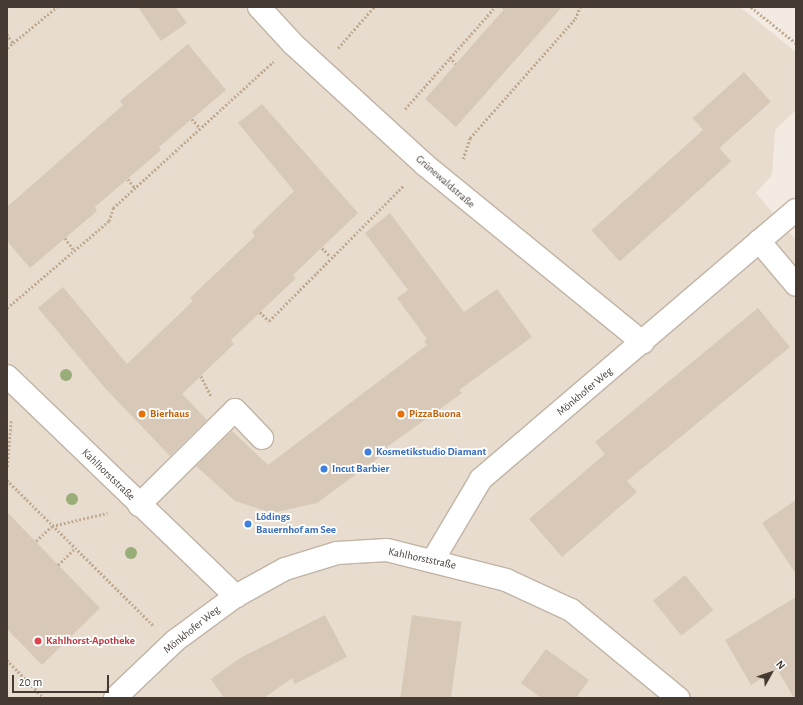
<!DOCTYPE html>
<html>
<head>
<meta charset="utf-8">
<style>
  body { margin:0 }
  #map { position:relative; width:803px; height:705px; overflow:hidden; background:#f3ebe1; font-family:"Alegreya Sans",sans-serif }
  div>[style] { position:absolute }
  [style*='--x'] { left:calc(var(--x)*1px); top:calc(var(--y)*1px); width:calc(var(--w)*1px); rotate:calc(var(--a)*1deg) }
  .residential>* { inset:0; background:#e7dcce }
  .building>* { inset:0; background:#d8c8b8; transform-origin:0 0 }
  .path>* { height:2.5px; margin-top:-1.25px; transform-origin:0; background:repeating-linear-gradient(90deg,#c2ab93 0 2px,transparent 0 4px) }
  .roads { filter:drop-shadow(1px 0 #c1b4a6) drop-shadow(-1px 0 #c1b4a6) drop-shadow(0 1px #c1b4a6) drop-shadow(0 -1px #c1b4a6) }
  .minor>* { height:22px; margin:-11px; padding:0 11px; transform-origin:11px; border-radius:11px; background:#fff }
  .trees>* { width:12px; height:12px; margin:-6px; border-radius:50%; background:#98ad77 }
  .dots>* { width:11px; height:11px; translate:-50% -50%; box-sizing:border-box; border:2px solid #fff; border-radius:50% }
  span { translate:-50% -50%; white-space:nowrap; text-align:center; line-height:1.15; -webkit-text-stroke:3.5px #fff; paint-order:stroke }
  .street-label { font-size:11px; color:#443a32 }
  .food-label { font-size:11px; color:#c56008; font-weight:700 }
  .left { translate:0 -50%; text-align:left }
  .shop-label { font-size:11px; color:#366cbe; font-weight:700 }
  .health-label { font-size:11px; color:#be3a42; font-weight:700 }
  .frame { position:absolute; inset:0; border:8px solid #443a32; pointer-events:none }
  .north { position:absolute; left:751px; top:653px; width:40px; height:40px; -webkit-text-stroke:3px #fff; paint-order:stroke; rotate:50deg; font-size:11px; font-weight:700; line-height:16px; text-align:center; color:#443a32 }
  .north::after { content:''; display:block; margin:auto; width:14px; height:18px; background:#443a32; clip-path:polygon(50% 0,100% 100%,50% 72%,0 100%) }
  .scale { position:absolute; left:12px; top:675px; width:97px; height:18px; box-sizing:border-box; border:2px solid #443a32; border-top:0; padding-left:5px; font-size:12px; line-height:14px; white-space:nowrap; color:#443a32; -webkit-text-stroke:3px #fff; paint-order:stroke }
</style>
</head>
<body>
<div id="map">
  <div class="residential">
    <i style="clip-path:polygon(7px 7px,740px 7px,796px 52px,796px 110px,775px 130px,772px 175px,756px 193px,796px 240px,796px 698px,7px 698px)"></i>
  </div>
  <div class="building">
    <i style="clip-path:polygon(138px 7px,175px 7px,187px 23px,161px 41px)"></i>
    <i style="clip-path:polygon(506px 7px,562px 7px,456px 127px,425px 99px)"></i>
    <i style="clip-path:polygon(188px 44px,226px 90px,159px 147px,161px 150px,95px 207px,97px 211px,30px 268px,7px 241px,7px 207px,123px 105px,120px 101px)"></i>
    <i style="left:744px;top:72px;width:40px;height:69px;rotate:48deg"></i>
    <i style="clip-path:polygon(262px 104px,358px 213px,293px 275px,296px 278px,231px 340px,234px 344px,182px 394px,207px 420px,170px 456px,104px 387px,38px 308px,63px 287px,127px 364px,193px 301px,190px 298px,255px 236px,252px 232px,294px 191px,238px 123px)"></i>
    <i style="left:703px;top:130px;width:42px;height:150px;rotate:48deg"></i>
    <i style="clip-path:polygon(390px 213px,464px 312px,497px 289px,532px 337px,459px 390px,462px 393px,387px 447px,389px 450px,317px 503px,272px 513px,235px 501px,196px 466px,232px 431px,268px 465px,427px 345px,424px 341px,427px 339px,397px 298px,408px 290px,365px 233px)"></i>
    <i style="clip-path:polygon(758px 308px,790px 347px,627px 481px,637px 492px,562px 557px,529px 519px,605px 454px,595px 442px)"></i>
    <i style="clip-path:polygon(796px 500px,796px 574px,762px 523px)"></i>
    <i style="clip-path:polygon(7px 512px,100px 608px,42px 665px,7px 629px)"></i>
    <i style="left:685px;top:575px;width:45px;height:41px;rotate:51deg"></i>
    <i style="clip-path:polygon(796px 597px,796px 698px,794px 698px,777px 669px,751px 685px,725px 640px)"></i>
    <i style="clip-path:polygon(325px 615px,347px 657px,295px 684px,292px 678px,264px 698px,224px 698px,211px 679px,240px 658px)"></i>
    <i style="left:412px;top:615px;width:50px;height:84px;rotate:8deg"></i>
    <i style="clip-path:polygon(546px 649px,589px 680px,576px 698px,541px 698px,521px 683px)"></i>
  </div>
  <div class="path">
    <i style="--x:504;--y:7;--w:1;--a:45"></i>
    <i style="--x:751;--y:7;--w:58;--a:38.7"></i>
    <i style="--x:7;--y:34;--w:11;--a:56"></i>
    <i style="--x:7;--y:48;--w:65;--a:-39.4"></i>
    <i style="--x:338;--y:48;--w:55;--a:-48.7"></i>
    <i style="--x:450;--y:57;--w:9;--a:49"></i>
    <i style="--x:405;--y:109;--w:136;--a:-48.6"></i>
    <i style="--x:192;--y:119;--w:12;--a:48"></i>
    <i style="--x:463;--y:159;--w:22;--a:-72"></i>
    <i style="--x:470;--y:138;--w:159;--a:-48.6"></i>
    <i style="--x:575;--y:19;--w:13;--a:-67"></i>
    <i style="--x:128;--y:179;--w:11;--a:52"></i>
    <i style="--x:65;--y:238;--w:15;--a:53"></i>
    <i style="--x:322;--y:248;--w:11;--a:45"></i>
    <i style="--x:7;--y:308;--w:134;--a:-40.5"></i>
    <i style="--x:109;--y:221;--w:14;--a:-73"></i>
    <i style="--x:113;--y:208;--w:217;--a:-42.4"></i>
    <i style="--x:260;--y:312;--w:13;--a:45"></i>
    <i style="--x:269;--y:321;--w:192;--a:-45.2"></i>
    <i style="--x:201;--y:376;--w:22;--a:63"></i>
    <i style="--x:7;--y:467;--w:47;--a:-85.1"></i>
    <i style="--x:7;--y:480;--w:206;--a:44.8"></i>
    <i style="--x:36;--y:541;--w:22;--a:-43"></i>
    <i style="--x:52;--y:526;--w:57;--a:-13.3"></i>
    <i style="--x:58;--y:565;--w:23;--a:-45"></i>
    <i style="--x:7;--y:660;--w:53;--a:45.8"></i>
  </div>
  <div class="roads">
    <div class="minor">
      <i style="--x:259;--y:7;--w:50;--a:47.4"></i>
      <i style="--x:293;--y:44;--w:179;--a:42.5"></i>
      <i style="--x:425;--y:165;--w:281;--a:39.2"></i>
      <i style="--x:759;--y:241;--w:57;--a:49.9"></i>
      <i style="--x:7;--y:376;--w:318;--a:43.9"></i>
      <i style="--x:139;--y:505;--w:135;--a:-44.7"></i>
      <i style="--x:235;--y:410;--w:39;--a:46"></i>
      <i style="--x:433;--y:560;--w:94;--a:-59.3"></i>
      <i style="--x:481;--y:479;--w:414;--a:-40.5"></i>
      <i style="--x:115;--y:698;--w:84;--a:-43.6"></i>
      <i style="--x:176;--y:640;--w:74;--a:-36.3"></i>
      <i style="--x:236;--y:596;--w:56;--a:-28.9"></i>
      <i style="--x:285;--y:569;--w:54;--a:-17.1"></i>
      <i style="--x:337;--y:553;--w:50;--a:-3.4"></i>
      <i style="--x:387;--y:550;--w:123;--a:14.1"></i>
      <i style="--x:506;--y:580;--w:72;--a:24.8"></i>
      <i style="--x:571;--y:610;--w:139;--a:39.4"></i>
    </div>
  </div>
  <div class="trees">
    <i style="left:66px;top:375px"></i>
    <i style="left:72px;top:499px"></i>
    <i style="left:131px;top:553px"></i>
  </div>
  <div class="dots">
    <i style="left:142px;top:414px;background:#e8710a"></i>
    <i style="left:401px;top:414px;background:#e8710a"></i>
    <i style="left:368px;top:452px;background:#3f7fe0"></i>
    <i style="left:324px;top:469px;background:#3f7fe0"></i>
    <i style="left:248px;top:524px;background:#3f7fe0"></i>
    <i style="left:38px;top:641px;background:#e0444e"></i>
  </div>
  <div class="street-label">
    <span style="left:445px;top:182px;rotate:41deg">Grünewaldstraße</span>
    <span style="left:585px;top:392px;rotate:-40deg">Mönkhofer Weg</span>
    <span style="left:108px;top:475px;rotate:44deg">Kahlhorststraße</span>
    <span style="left:422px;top:559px;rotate:12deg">Kahlhorststraße</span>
    <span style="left:192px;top:630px;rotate:-39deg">Mönkhofer Weg</span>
  </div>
  <div class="food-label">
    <span class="left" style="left:150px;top:414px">Bierhaus</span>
    <span class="left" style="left:409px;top:414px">PizzaBuona</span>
  </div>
  <div class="shop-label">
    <span class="left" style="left:376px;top:452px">Kosmetikstudio Diamant</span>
    <span class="left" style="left:332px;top:469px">Incut Barbier</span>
    <span class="left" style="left:256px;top:524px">Lödings<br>Bauernhof am See</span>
  </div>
  <div class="health-label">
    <span class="left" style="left:46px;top:641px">Kahlhorst-Apotheke</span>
  </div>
  <div class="frame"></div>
  <div class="north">N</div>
  <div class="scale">20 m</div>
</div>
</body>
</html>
